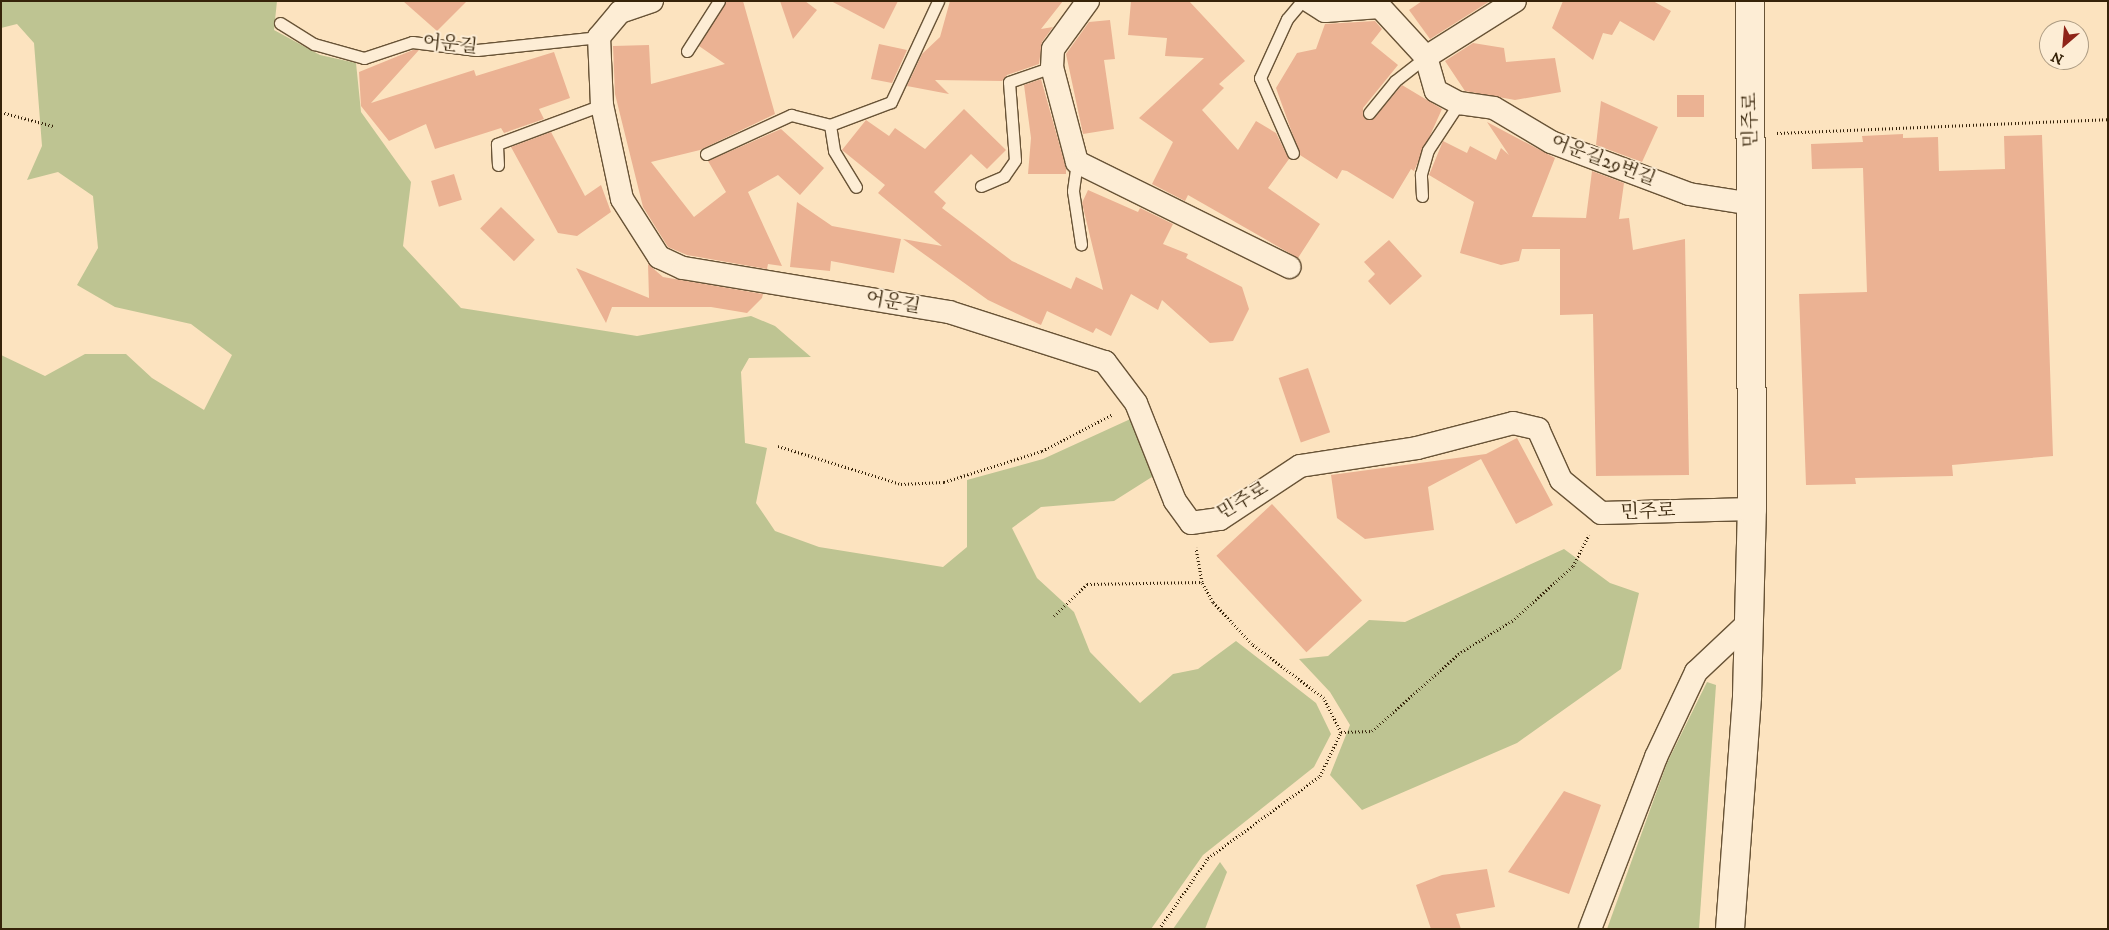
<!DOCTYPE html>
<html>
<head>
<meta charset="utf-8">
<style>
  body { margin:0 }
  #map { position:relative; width:2109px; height:930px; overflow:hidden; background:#fce3bf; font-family:"IM FELL DW Pica","Noto Serif KR",serif }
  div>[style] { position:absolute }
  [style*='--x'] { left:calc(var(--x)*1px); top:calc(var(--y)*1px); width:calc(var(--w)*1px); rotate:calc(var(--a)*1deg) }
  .green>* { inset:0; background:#bec492 }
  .building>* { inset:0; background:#ebb293; transform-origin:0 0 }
  .path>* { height:3px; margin-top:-1.5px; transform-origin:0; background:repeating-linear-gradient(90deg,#362309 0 1px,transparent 0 3.5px) }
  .roads { filter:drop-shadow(1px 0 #685336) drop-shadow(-1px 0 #685336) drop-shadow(0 1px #685336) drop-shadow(0 -1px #685336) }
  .service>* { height:11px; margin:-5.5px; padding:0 5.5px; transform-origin:5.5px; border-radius:5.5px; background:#fdedd5 }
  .minor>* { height:22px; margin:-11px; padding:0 11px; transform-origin:11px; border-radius:11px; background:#fdedd5 }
  .secondary>* { height:28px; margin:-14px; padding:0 14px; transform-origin:14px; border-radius:14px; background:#fdedd5 }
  span { translate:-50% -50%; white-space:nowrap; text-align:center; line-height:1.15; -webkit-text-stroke:4px #fdedd5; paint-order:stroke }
  .street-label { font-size:19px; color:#362309 }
  .frame { position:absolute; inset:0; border:2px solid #362309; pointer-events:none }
  .north { position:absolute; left:2039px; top:20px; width:50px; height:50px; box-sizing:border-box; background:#fdedd5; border:1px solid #ad9c83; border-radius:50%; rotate:207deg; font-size:14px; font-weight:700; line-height:20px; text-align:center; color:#362309 }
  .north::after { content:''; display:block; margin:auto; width:18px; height:22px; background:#8f2418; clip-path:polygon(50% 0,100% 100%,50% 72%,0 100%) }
</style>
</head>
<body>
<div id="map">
  <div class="green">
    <i style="clip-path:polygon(1px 1px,277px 1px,274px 30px,320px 55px,356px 63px,361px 112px,411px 182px,403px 246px,461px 308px,637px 336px,751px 316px,775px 326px,811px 357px,749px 358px,741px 372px,745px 443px,767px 448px,756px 503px,775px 531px,819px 547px,943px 567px,967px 547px,967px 480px,1043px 459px,1137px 416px,1155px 475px,1114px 501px,1041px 507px,1012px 528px,1037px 578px,1074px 612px,1090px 652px,1140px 703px,1173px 674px,1198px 669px,1236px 641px,1316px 703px,1331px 734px,1314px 767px,1203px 855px,1151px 929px,1px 929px,1px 355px,45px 376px,85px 354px,126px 354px,152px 378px,204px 410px,232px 355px,191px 324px,115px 307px,77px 285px,98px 248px,93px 196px,58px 172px,27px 180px,42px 146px,34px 43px,17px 24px,1px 28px)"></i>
    <i style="clip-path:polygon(1564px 549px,1610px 583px,1639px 593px,1621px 669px,1517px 743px,1362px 810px,1330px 775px,1350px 725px,1330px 692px,1299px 659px,1328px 656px,1369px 620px,1405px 622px)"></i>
    <i style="clip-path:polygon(1707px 682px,1716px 685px,1699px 929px,1607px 929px,1667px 763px)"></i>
    <i style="clip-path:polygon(1220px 862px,1227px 872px,1205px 929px,1173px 929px)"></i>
  </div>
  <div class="building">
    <i style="clip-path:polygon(403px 1px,467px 1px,437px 31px)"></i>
    <i style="clip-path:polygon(726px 1px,743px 1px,775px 114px,700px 150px,651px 162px,694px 217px,726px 192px,708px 161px,781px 129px,824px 168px,800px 195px,778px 175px,748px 192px,782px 266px,768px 264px,767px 269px,687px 255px,668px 247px,643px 207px,615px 94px,613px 46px,649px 45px,651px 84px,725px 64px,699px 46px)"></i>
    <i style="clip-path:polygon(780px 1px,805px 1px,817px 10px,793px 39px)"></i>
    <i style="clip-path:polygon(831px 1px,898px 1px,884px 29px)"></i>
    <i style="clip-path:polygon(950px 1px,1063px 1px,1041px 29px,1053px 27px,1042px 42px,1039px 64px,1007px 75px,1002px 81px,935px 80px,949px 94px,907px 86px,922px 54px,940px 37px)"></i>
    <i style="clip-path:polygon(1131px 1px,1189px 1px,1245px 61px,1219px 84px,1224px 88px,1202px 110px,1238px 150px,1256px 121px,1276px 133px,1289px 159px,1268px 188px,1320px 224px,1298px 258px,1188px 195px,1185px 201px,1152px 184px,1173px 142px,1139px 118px,1204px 58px,1165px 56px,1167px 38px,1128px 35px)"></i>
    <i style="clip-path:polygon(1422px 1px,1490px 1px,1430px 39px,1409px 10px)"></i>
    <i style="clip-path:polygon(1563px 1px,1653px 1px,1671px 11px,1654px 41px,1620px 21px,1612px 35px,1603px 33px,1593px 60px,1552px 28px)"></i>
    <i style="clip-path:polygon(1110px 20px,1115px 59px,1104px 60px,1114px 129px,1083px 134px,1066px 54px,1089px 22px)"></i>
    <i style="clip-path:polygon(1375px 21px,1382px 29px,1371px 43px,1398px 65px,1363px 108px,1364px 118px,1374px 118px,1402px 85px,1442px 109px,1414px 171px,1411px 169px,1393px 199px,1347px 171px,1342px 170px,1337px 179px,1300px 155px,1276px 88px,1297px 53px,1316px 49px,1325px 24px)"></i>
    <i style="clip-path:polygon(1473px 43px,1504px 48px,1506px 62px,1555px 58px,1561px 92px,1515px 100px,1465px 91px,1445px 61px)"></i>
    <i style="clip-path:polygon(879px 44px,907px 50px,892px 83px,871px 79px)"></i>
    <i style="clip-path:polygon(413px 50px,419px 50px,371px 103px,474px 70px,476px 76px,554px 52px,570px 98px,539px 109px,544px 119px,504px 133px,501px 128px,435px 149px,426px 124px,389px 141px,361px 106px,359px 72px)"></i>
    <i style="clip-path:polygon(1041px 79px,1066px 168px,1066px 174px,1028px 174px,1031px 138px,1024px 85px)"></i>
    <i style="left:1677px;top:95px;width:27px;height:22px"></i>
    <i style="clip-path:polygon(1601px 101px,1658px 127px,1642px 162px,1596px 145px)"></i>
    <i style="clip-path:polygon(964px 109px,1006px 150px,987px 169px,971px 154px,934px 192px,946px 203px,942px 208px,1012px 261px,1071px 289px,1076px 277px,1103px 290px,1082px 203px,1088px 190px,1138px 212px,1140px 208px,1173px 224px,1163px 244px,1188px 254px,1186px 258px,1242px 287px,1249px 309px,1233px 341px,1210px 343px,1162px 300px,1158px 310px,1131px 294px,1111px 336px,1096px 328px,1093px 333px,1047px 311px,1041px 325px,988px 300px,903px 239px,942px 246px,878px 193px,885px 185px,842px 150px,866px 120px,889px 136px,895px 128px,925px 149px)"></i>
    <i style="clip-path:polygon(1487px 122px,1555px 158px,1532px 217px,1586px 218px,1592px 171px,1624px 183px,1619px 219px,1629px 218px,1633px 250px,1685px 239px,1689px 475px,1596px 476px,1593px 314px,1560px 315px,1560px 249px,1522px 249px,1519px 261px,1501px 265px,1460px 253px,1474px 202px,1429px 175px,1443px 141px,1467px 153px,1470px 146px,1496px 160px,1501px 148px,1509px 155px)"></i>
    <i style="clip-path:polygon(551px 132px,585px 196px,601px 185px,611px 212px,577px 236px,558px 233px,511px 147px)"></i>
    <i style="clip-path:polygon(1903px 134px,1903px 138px,1938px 137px,1939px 171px,2005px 169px,2004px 136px,2042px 135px,2053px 456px,1952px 465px,1953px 476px,1855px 478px,1856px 484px,1806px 485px,1799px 294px,1867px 292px,1863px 168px,1812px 169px,1811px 144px,1863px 142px,1862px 136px)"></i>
    <i style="left:454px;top:174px;width:27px;height:24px;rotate:73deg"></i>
    <i style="clip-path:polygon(797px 202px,832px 226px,901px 239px,894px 273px,831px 261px,830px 271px,790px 267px)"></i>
    <i style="left:501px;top:207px;width:47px;height:30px;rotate:44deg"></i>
    <i style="clip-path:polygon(1389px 240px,1422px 276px,1390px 305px,1368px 281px,1375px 274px,1364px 262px)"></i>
    <i style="clip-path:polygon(648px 264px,663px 277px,763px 294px,762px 298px,747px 313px,711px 307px,612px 307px,606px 323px,576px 268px,649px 298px)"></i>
    <i style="left:1308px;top:368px;width:68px;height:31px;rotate:71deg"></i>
    <i style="clip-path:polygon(1517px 438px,1553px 505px,1516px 524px,1481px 459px,1428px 487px,1434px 530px,1365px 539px,1337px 518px,1331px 475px,1486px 454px)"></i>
    <i style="left:1272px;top:504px;width:132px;height:76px;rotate:47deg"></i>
    <i style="clip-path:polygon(1564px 791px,1601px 805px,1569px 894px,1508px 872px)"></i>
    <i style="clip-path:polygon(1487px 869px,1495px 907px,1456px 914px,1461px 929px,1431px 929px,1416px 885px,1442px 875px)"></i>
  </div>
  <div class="path">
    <i style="--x:1;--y:112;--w:54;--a:15.1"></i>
    <i style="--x:1777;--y:133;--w:331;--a:-2.4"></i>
    <i style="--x:778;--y:446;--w:129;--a:17.2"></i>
    <i style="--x:901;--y:484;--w:43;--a:-2.7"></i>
    <i style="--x:944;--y:482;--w:103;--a:-17.6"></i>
    <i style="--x:1042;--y:451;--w:80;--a:-27.5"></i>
    <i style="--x:1054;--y:616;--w:46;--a:-44.1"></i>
    <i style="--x:1087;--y:584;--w:115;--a:-1"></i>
    <i style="--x:1341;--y:732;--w:31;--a:-2"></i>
    <i style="--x:1372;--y:731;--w:119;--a:-41.6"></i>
    <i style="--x:1461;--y:652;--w:60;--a:-31.3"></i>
    <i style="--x:1512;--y:621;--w:82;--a:-42"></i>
    <i style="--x:1573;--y:566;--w:35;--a:-63"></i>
    <i style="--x:1159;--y:929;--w:86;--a:-55.4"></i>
    <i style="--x:1208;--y:858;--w:139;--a:-36.2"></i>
    <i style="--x:1320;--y:776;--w:49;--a:-64.5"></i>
    <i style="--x:1341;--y:732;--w:38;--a:-117"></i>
    <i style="--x:1324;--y:698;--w:90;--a:-143.1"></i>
    <i style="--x:1252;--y:644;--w:57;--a:-132.9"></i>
    <i style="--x:1213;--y:602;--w:23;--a:-119"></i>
    <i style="--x:1202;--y:582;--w:35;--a:-100"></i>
  </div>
  <div class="roads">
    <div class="service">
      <i style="--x:280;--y:23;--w:40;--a:32"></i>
      <i style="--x:314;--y:44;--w:52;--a:15.6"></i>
      <i style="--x:364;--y:58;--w:51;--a:-18.4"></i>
      <i style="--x:412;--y:42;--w:65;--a:7"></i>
      <i style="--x:477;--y:50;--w:123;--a:-6.1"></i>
      <i style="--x:687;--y:51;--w:59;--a:-57.4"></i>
      <i style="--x:1369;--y:113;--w:41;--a:-50.9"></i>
      <i style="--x:1395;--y:81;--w:39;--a:-38"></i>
      <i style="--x:830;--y:125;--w:26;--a:81"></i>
      <i style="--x:834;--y:151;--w:42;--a:58.6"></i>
      <i style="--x:1293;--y:153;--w:82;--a:-113.7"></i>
      <i style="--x:1260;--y:78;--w:65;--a:-65.4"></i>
      <i style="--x:1287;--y:19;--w:23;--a:-50"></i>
      <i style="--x:706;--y:154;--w:94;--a:-24.6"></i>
      <i style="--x:791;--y:115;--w:40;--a:14.4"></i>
      <i style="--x:830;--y:125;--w:65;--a:-20.7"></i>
      <i style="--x:891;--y:102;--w:111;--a:-65"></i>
      <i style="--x:1077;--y:162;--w:29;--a:98"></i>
      <i style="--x:1073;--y:191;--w:54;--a:81.4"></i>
      <i style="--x:498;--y:165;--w:21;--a:-93"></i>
      <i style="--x:497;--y:144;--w:112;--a:-20.4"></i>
      <i style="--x:981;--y:186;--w:25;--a:-23"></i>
      <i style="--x:1004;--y:176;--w:19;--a:-55"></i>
      <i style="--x:1015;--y:160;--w:78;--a:-94.4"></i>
      <i style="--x:1009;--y:82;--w:46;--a:-19.2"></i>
      <i style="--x:1422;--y:196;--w:22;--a:-93"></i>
      <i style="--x:1421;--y:174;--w:25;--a:-74"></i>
      <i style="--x:1428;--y:150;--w:56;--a:-56.6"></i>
    </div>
    <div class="minor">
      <i style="--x:652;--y:1;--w:34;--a:161"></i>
      <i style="--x:620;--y:12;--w:33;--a:130"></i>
      <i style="--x:599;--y:37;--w:68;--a:87.5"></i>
      <i style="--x:602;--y:105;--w:96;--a:78"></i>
      <i style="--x:622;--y:199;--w:69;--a:57.5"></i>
      <i style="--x:659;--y:257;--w:26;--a:25"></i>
      <i style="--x:683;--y:268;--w:270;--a:9.4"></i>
      <i style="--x:949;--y:312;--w:164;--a:17.8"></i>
      <i style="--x:1105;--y:362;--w:51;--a:52.9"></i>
      <i style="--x:1136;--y:403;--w:105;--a:68.3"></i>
      <i style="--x:1175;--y:501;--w:27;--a:54"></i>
      <i style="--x:1191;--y:523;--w:29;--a:-8"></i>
      <i style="--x:1220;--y:519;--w:96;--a:-33.5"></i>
      <i style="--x:1300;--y:466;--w:118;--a:-8.7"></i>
      <i style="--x:1417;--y:448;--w:99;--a:-14.6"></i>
      <i style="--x:1513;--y:423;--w:26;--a:13"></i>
      <i style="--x:1538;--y:429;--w:56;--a:65.7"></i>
      <i style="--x:1561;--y:480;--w:52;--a:39.5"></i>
      <i style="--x:1601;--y:513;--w:151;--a:-1.5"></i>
      <i style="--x:1088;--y:1;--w:59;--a:126.1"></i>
      <i style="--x:1053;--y:49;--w:18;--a:93"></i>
      <i style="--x:1052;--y:67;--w:98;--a:75.3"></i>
      <i style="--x:1077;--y:162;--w:237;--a:26.3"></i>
      <i style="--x:1309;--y:1;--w:19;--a:32"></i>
      <i style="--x:1325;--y:11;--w:55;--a:-4.2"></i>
      <i style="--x:1380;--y:7;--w:68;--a:47.4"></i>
      <i style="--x:1426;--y:57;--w:35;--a:74"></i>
      <i style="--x:1436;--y:91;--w:26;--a:28"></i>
      <i style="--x:1459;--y:103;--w:35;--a:8"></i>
      <i style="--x:1494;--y:108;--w:66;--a:30.8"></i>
      <i style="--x:1551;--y:142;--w:147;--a:20.6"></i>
      <i style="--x:1689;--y:194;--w:65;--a:8.9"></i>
      <i style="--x:1426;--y:57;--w:105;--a:-32.2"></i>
      <i style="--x:1590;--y:929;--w:184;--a:-69"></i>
      <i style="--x:1656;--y:757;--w:94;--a:-64.8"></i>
      <i style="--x:1696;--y:672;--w:70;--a:-43.3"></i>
    </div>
    <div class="secondary">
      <i style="--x:1730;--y:929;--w:234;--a:-85.8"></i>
      <i style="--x:1747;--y:696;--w:187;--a:-88.5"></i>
      <i style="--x:1752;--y:509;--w:508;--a:-90.23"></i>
    </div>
  </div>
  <div class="street-label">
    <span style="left:450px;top:45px;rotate:6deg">어운길</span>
    <span style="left:1751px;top:120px;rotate:-91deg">민주로</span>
    <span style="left:1603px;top:161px;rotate:21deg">어운길29번길</span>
    <span style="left:893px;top:303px;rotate:10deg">어운길</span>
    <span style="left:1243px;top:501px;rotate:-31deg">민주로</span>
    <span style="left:1648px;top:512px;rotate:-2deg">민주로</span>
  </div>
  <div class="frame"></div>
  <div class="north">N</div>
</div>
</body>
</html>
